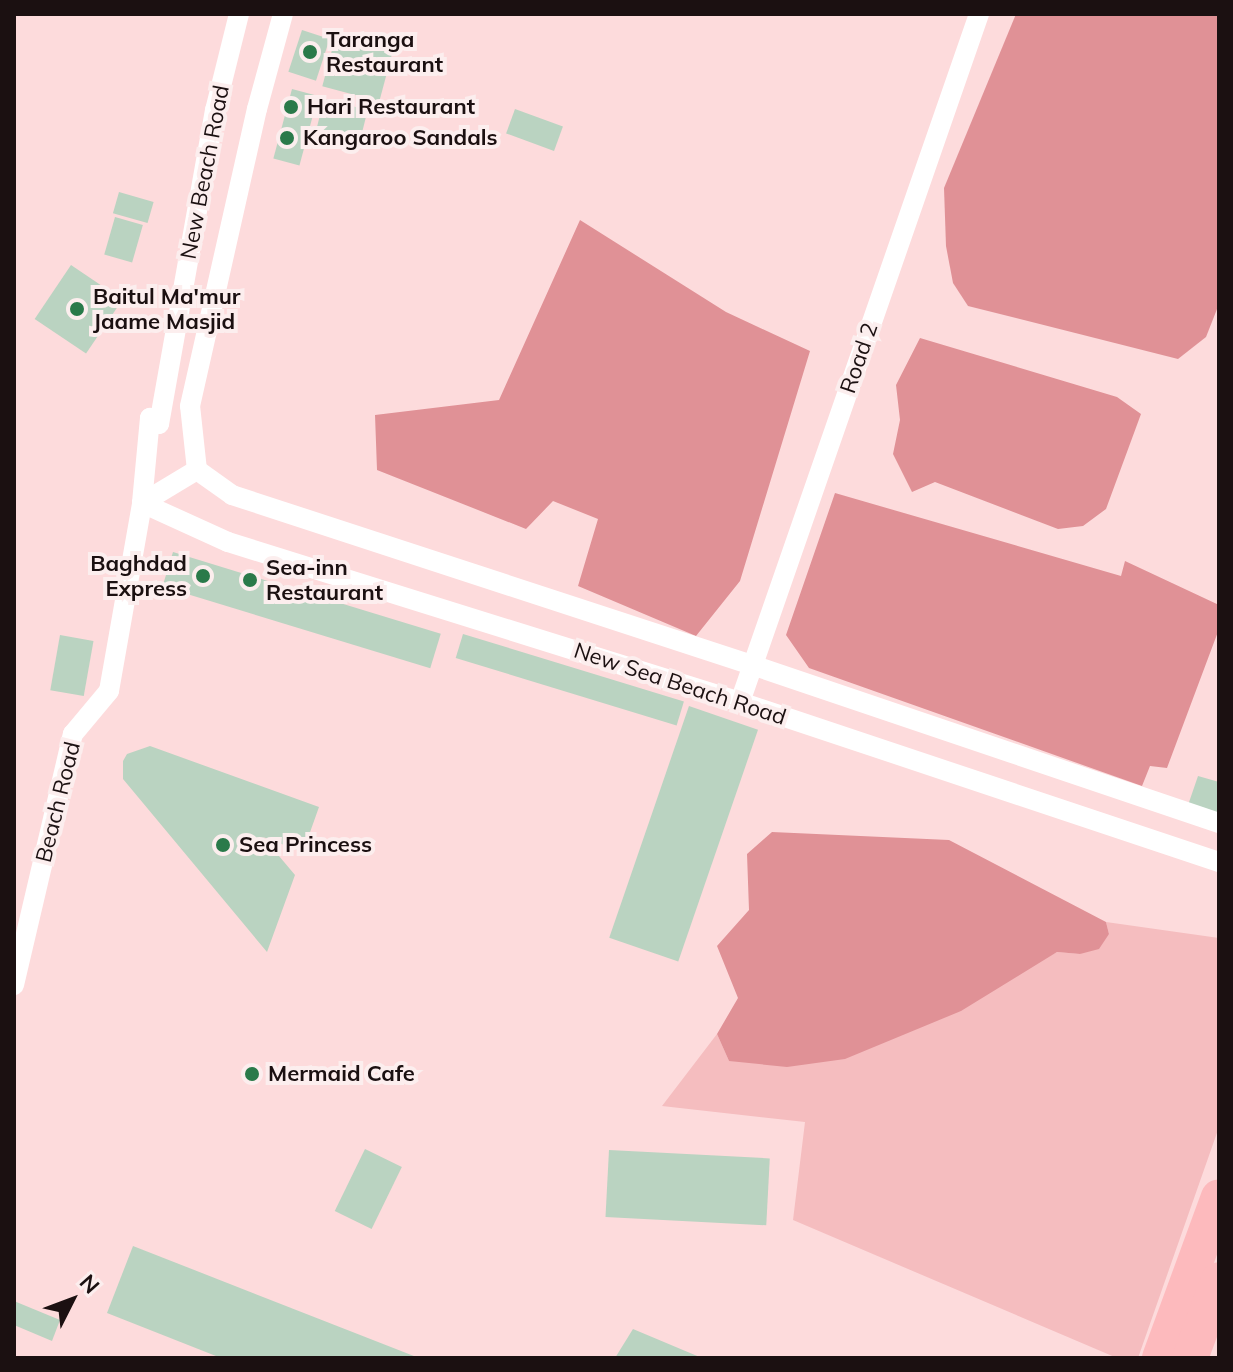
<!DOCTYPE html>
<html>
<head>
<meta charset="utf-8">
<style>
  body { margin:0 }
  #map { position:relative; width:1233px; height:1372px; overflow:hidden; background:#fddbdc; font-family:Mulish,sans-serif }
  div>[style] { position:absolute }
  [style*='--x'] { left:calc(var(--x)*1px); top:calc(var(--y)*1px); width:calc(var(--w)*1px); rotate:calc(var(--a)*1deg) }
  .green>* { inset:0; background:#f5bdbf }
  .water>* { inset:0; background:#e09196 }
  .building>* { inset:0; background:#bad3c1; transform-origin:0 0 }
  .street>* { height:20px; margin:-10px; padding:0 10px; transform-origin:10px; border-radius:10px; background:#fff }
  .highway>* { height:36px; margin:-18px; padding:0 18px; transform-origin:18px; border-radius:18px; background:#fdbabd }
  .dots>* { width:22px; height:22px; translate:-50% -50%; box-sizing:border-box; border:4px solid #fceeee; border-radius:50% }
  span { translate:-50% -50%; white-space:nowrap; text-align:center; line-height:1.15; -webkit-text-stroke:8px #fceeee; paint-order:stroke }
  .poi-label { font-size:22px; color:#1b1011; font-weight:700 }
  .left { translate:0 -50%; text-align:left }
  .right { translate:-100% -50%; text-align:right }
  .street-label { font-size:22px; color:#1b1011 }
  .frame { position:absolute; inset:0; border:16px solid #1b1011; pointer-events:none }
  .north { position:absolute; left:32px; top:1260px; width:80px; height:80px; -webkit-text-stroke:6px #fceeee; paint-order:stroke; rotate:48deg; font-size:22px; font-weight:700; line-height:32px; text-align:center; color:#1b1011 }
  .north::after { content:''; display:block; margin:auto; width:28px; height:36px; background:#1b1011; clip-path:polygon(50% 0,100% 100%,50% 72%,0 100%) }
</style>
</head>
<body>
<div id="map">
  <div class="green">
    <i style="clip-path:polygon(1106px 922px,1219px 938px,1219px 1127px,1138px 1358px,1117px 1358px,793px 1220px,805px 1122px,662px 1106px,717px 1034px,729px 1061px,1027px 967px,1057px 952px,1080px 954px,1109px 934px)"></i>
  </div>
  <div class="water">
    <i style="clip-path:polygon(1016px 14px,1219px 14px,1219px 304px,1206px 337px,1178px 359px,968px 306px,953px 283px,946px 246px,944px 188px)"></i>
    <i style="clip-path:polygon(580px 220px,726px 312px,810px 351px,740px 581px,696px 636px,578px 586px,598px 519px,553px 501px,526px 529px,377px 470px,375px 415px,499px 400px)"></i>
    <i style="clip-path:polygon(920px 338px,1117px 397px,1141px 414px,1106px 509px,1083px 526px,1058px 529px,935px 482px,912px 492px,893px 454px,900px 420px,896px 385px)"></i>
    <i style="clip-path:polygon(835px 493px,1121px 576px,1125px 561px,1219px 605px,1219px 629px,1167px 768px,1150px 766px,1142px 786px,809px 668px,786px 635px)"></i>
    <i style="clip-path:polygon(772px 832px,949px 840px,1106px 922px,1109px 934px,1099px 949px,1080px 954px,1057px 952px,961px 1011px,845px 1059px,787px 1067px,729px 1061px,717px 1034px,738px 998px,717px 946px,749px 910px,747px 854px)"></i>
  </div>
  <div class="building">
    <i style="left:302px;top:30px;width:29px;height:44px;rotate:18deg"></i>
    <i style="left:336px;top:35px;width:59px;height:53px;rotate:15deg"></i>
    <i style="left:292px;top:89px;width:27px;height:72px;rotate:15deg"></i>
    <i style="left:324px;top:99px;width:45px;height:31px;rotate:14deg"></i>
    <i style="left:515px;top:109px;width:51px;height:26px;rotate:20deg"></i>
    <i style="left:119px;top:192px;width:36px;height:22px;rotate:16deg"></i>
    <i style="left:115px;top:217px;width:29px;height:39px;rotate:16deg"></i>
    <i style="left:71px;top:265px;width:62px;height:65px;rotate:34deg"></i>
    <i style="left:173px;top:552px;width:280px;height:36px;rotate:17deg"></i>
    <i style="left:463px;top:634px;width:231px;height:25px;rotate:17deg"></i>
    <i style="left:60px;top:635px;width:34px;height:56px;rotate:10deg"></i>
    <i style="left:689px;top:706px;width:73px;height:245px;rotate:19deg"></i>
    <i style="clip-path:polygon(150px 746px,319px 807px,303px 852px,263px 837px,295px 875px,267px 952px,123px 779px,123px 761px,127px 754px)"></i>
    <i style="clip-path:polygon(1198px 776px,1219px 782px,1219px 818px,1187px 808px)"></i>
    <i style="left:365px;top:1149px;width:41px;height:69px;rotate:26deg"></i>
    <i style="left:609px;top:1150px;width:161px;height:67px;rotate:3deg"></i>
    <i style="clip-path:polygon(133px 1246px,419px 1358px,221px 1358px,107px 1313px)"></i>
    <i style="clip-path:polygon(14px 1301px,60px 1320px,52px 1341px,14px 1325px)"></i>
    <i style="clip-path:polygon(633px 1329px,702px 1358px,615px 1358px)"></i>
  </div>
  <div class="street">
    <i style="--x:239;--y:14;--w:99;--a:104"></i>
    <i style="--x:215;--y:110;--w:319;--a:100.1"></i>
    <i style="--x:159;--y:424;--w:11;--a:-146"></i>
    <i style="--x:150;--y:418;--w:85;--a:95.4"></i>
    <i style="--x:142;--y:503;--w:94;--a:24.4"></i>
    <i style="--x:228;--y:542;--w:536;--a:17.35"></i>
    <i style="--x:740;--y:702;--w:505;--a:18.47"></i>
    <i style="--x:197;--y:470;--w:43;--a:35.5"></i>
    <i style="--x:232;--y:495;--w:547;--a:18.1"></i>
    <i style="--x:752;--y:665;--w:493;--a:18.7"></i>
    <i style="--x:197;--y:470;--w:64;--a:-96.2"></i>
    <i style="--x:190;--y:406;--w:304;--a:-77.3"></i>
    <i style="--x:257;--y:109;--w:98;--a:-74.7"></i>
    <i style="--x:740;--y:702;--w:728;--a:-70.84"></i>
    <i style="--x:14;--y:985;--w:258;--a:-76.8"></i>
    <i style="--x:73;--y:734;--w:56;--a:-50.1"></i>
    <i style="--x:109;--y:691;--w:191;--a:-80"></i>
    <i style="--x:142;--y:503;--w:64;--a:-31"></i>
  </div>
  <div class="highway">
    <i style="--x:1160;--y:1358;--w:171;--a:-69.9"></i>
    <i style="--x:1190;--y:1358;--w:83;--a:-69.6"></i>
  </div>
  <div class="dots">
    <i style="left:310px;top:52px;background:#2a7a4a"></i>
    <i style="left:291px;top:107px;background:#2a7a4a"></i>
    <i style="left:287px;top:138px;background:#2a7a4a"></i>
    <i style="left:77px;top:309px;background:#2a7a4a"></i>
    <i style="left:203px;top:576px;background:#2a7a4a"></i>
    <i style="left:250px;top:580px;background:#2a7a4a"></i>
    <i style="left:223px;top:845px;background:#2a7a4a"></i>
    <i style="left:252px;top:1074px;background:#2a7a4a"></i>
  </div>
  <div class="poi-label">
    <span class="left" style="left:326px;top:52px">Taranga<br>Restaurant</span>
    <span class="left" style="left:307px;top:107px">Hari Restaurant</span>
    <span class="left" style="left:303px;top:138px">Kangaroo Sandals</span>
    <span class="left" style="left:93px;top:309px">Baitul Ma'mur<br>Jaame Masjid</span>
    <span class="right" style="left:187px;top:576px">Baghdad<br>Express</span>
    <span class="left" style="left:266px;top:580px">Sea-inn<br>Restaurant</span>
    <span class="left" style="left:239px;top:845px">Sea Princess</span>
    <span class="left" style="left:268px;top:1074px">Mermaid Cafe</span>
  </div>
  <div class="street-label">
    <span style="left:205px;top:172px;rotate:-79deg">New Beach Road</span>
    <span style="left:859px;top:358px;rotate:-71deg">Road 2</span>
    <span style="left:680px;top:684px;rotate:18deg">New Sea Beach Road</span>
    <span style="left:58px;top:802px;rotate:-76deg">Beach Road</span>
  </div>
  <div class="frame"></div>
  <div class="north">N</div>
</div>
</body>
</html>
